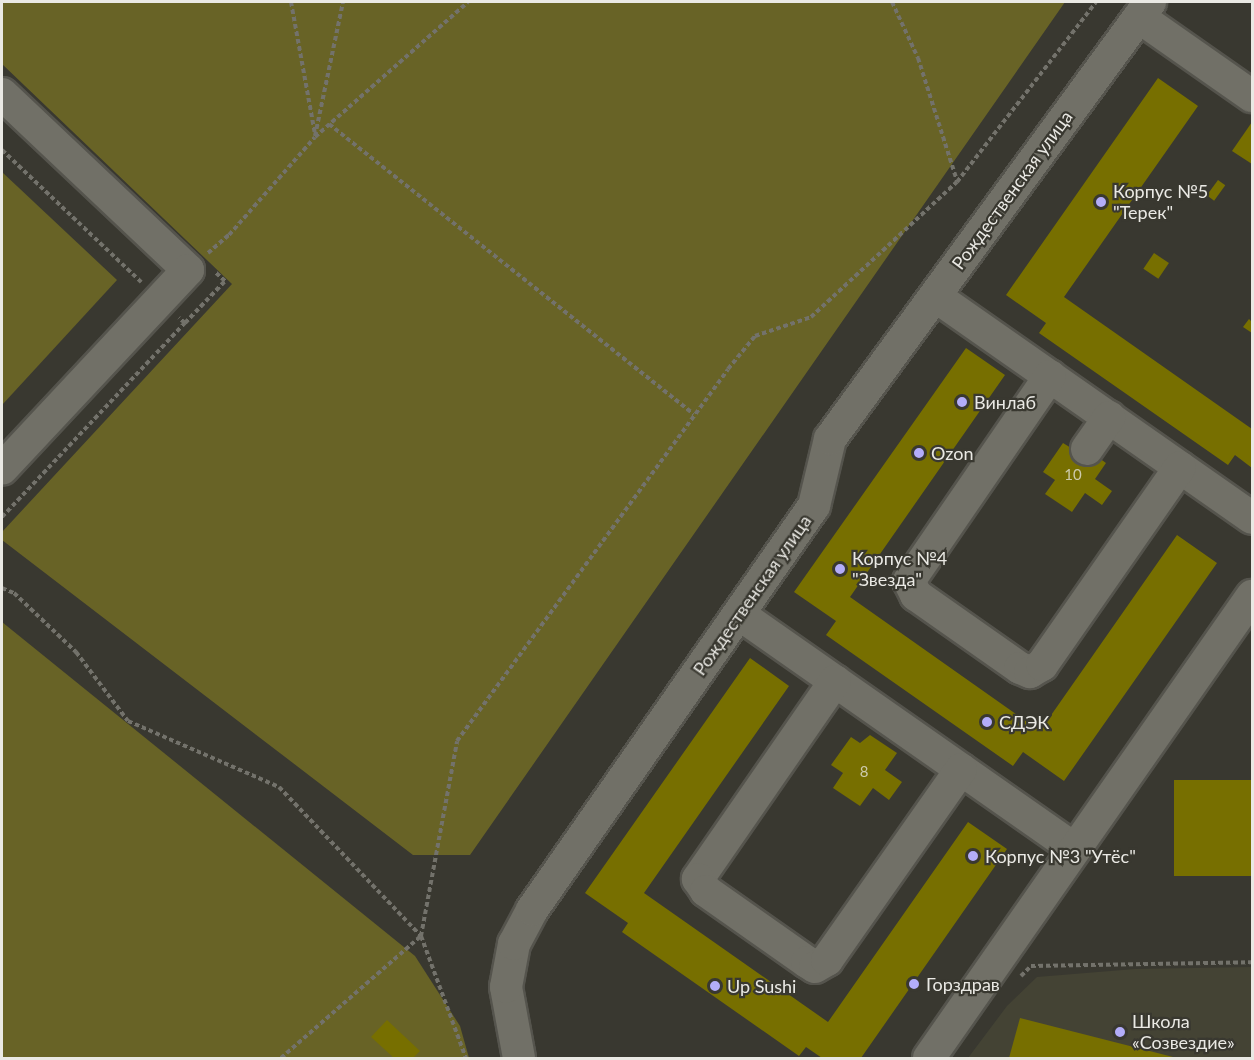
<!DOCTYPE html>
<html>
<head>
<meta charset="utf-8">
<style>
  body { margin:0 }
  #map { position:relative; width:1254px; height:1060px; overflow:hidden; background:#393830; font-family:Lato,sans-serif }
  div>[style] { position:absolute }
  [style*='--x'] { left:calc(var(--x)*1px); top:calc(var(--y)*1px); width:calc(var(--w)*1px); rotate:calc(var(--a)*1deg) }
  .built>* { inset:0; background:#444334 }
  .green>* { inset:0; background:#686326 }
  .building>* { inset:0; background:#776f00; transform-origin:0 0 }
  .path>* { height:4px; margin-top:-2px; transform-origin:0; background:repeating-linear-gradient(90deg,#73726b 0 4.5px,transparent 0 7.5px) }
  .roads { filter:drop-shadow(2px 0 #55544d) drop-shadow(-2px 0 #55544d) drop-shadow(0 2px #55544d) drop-shadow(0 -2px #55544d) }
  .minor>* { height:32px; margin:-16px; padding:0 16px; transform-origin:16px; border-radius:16px; background:#717067 }
  .dots>* { width:16px; height:16px; translate:-50% -50%; box-sizing:border-box; border:3px solid #393830; border-radius:50% }
  span { translate:-50% -50%; white-space:nowrap; text-align:center; line-height:1.15; -webkit-text-stroke:4.5px #393830; paint-order:stroke }
  .number-label { font-size:15px; color:#cdcaab }
  .number-label span { -webkit-text-stroke-width:0 }
  .street-label { font-size:18px; color:#eae9e4 }
  .poi-label { font-size:18px; color:#eae9e4 }
  .left { translate:0 -50%; text-align:left }
  .frame { position:absolute; inset:0; border:3px solid #eae9e4; pointer-events:none }
</style>
</head>
<body>
<div id="map">
  <div class="built">
    <i style="clip-path:polygon(1252px 967px,1252px 1058px,968px 1058px,1007px 1006px,1037px 977px,1135px 969px)"></i>
  </div>
  <div class="green">
    <i style="clip-path:polygon(2px 2px,1065px 2px,470px 855px,413px 855px,2px 540px,2px 532px,232px 284px,2px 64px)"></i>
    <i style="clip-path:polygon(2px 172px,117px 280px,2px 405px)"></i>
    <i style="clip-path:polygon(2px 622px,415px 956px,460px 1026px,469px 1058px,2px 1058px)"></i>
  </div>
  <div class="building">
    <i style="clip-path:polygon(1158px 78px,1198px 106px,1064px 297px,1252px 429px,1252px 468px,1235px 455px,1228px 465px,1039px 333px,1046px 323px,1006px 295px)"></i>
    <i style="clip-path:polygon(1252px 122px,1252px 164px,1232px 151px)"></i>
    <i style="left:1218px;top:180px;width:9px;height:19px;rotate:36deg"></i>
    <i style="left:1154px;top:253px;width:18px;height:19px;rotate:34deg"></i>
    <i style="clip-path:polygon(1249px 319px,1252px 322px,1252px 333px,1243px 327px)"></i>
    <i style="clip-path:polygon(966px 348px,1005px 375px,850px 597px,1040px 731px,1177px 535px,1217px 563px,1064px 781px,1023px 752px,1013px 766px,826px 635px,836px 621px,794px 592px)"></i>
    <i style="clip-path:polygon(1063px 443px,1076px 451px,1080px 444px,1106px 463px,1095px 479px,1112px 491px,1102px 505px,1085px 493px,1072px 512px,1045px 494px,1055px 480px,1043px 472px)"></i>
    <i style="clip-path:polygon(750px 658px,789px 686px,644px 893px,828px 1022px,968px 822px,1007px 849px,861px 1058px,822px 1058px,806px 1047px,799px 1056px,622px 932px,628px 923px,585px 893px)"></i>
    <i style="clip-path:polygon(870px 735px,897px 753px,885px 770px,902px 782px,889px 800px,873px 788px,860px 806px,833px 788px,843px 773px,831px 765px,851px 737px,860px 743px)"></i>
    <i style="left:1252px;top:780px;width:96px;height:78px;rotate:90deg"></i>
    <i style="clip-path:polygon(1020px 1018px,1177px 1058px,1009px 1058px)"></i>
    <i style="clip-path:polygon(387px 1020px,420px 1051px,413px 1058px,394px 1058px,371px 1037px)"></i>
  </div>
  <div class="path">
    <i style="--x:291;--y:2;--w:134;--a:79.7"></i>
    <i style="--x:892;--y:2;--w:62;--a:65.1"></i>
    <i style="--x:918;--y:58;--w:129;--a:72.4"></i>
    <i style="--x:329;--y:124;--w:466;--a:38.5"></i>
    <i style="--x:315;--y:136;--w:137;--a:-78.2"></i>
    <i style="--x:2;--y:150;--w:192;--a:43.5"></i>
    <i style="--x:208;--y:253;--w:28;--a:-41"></i>
    <i style="--x:229;--y:235;--w:130;--a:-48.7"></i>
    <i style="--x:315;--y:137;--w:204;--a:-41.4"></i>
    <i style="--x:185;--y:323;--w:58;--a:-46.4"></i>
    <i style="--x:225;--y:281;--w:13;--a:-138"></i>
    <i style="--x:2;--y:517;--w:267;--a:-46.7"></i>
    <i style="--x:185;--y:323;--w:8;--a:-140"></i>
    <i style="--x:2;--y:588;--w:13;--a:23"></i>
    <i style="--x:14;--y:593;--w:86;--a:43.6"></i>
    <i style="--x:76;--y:652;--w:86;--a:53"></i>
    <i style="--x:128;--y:721;--w:165;--a:23.6"></i>
    <i style="--x:279;--y:787;--w:206;--a:46.4"></i>
    <i style="--x:421;--y:936;--w:130;--a:69.8"></i>
    <i style="--x:1021;--y:976;--w:14;--a:-45"></i>
    <i style="--x:1031;--y:966;--w:221;--a:-1"></i>
    <i style="--x:281;--y:1058;--w:186;--a:-41.1"></i>
    <i style="--x:421;--y:936;--w:198;--a:-79.5"></i>
    <i style="--x:457;--y:741;--w:460;--a:-53.9"></i>
    <i style="--x:728;--y:369;--w:43;--a:-50.7"></i>
    <i style="--x:755;--y:336;--w:59;--a:-18.7"></i>
    <i style="--x:811;--y:317;--w:199;--a:-42.8"></i>
    <i style="--x:957;--y:182;--w:227;--a:-52.3"></i>
  </div>
  <div class="roads">
    <div class="minor">
      <i style="--x:1139;--y:17;--w:138;--a:35"></i>
      <i style="--x:2;--y:94;--w:256;--a:43.4"></i>
      <i style="--x:188;--y:270;--w:272;--a:133.1"></i>
      <i style="--x:935;--y:296;--w:387;--a:35"></i>
      <i style="--x:1050;--y:376;--w:249;--a:124.5"></i>
      <i style="--x:909;--y:581;--w:16;--a:63"></i>
      <i style="--x:916;--y:595;--w:127;--a:35.1"></i>
      <i style="--x:1020;--y:668;--w:11;--a:22"></i>
      <i style="--x:1030;--y:672;--w:14;--a:-30"></i>
      <i style="--x:1042;--y:665;--w:241;--a:-55.1"></i>
      <i style="--x:1087;--y:449;--w:39;--a:-55"></i>
      <i style="--x:739;--y:614;--w:410;--a:35"></i>
      <i style="--x:835;--y:681;--w:241;--a:124.7"></i>
      <i style="--x:698;--y:879;--w:14;--a:56"></i>
      <i style="--x:706;--y:891;--w:123;--a:35.1"></i>
      <i style="--x:807;--y:962;--w:9;--a:32"></i>
      <i style="--x:815;--y:967;--w:14;--a:-30"></i>
      <i style="--x:827;--y:960;--w:233;--a:-54.9"></i>
      <i style="--x:519;--y:1058;--w:72;--a:-100.4"></i>
      <i style="--x:506;--y:987;--w:44;--a:-79.5"></i>
      <i style="--x:514;--y:944;--w:38;--a:-62"></i>
      <i style="--x:532;--y:910;--w:493;--a:-55.1"></i>
      <i style="--x:814;--y:506;--w:69;--a:-76.6"></i>
      <i style="--x:830;--y:439;--w:542;--a:-53.79"></i>
      <i style="--x:929;--y:1058;--w:564;--a:-55.04"></i>
    </div>
  </div>
  <div class="dots">
    <i style="left:1101px;top:202px;background:#b3adf9"></i>
    <i style="left:962px;top:402px;background:#b3adf9"></i>
    <i style="left:919px;top:453px;background:#b3adf9"></i>
    <i style="left:840px;top:569px;background:#b3adf9"></i>
    <i style="left:987px;top:722px;background:#b3adf9"></i>
    <i style="left:973px;top:856px;background:#b3adf9"></i>
    <i style="left:914px;top:984px;background:#b3adf9"></i>
    <i style="left:715px;top:986px;background:#b3adf9"></i>
    <i style="left:1120px;top:1032px;background:#b3adf9"></i>
  </div>
  <div class="number-label">
    <span style="left:1073px;top:475px">10</span>
    <span style="left:864px;top:772px">8</span>
  </div>
  <div class="street-label">
    <span style="left:1012px;top:190px;rotate:-54deg">Рождественская улица</span>
    <span style="left:752px;top:595px;rotate:-55deg">Рождественская улица</span>
  </div>
  <div class="poi-label">
    <span class="left" style="left:1113px;top:202px">Корпус №5<br>"Терек"</span>
    <span class="left" style="left:974px;top:402px">Винлаб</span>
    <span class="left" style="left:931px;top:453px">Ozon</span>
    <span class="left" style="left:852px;top:569px">Корпус №4<br>"Звезда"</span>
    <span class="left" style="left:999px;top:722px">СДЭК</span>
    <span class="left" style="left:985px;top:856px">Корпус №3 "Утёс"</span>
    <span class="left" style="left:926px;top:984px">Горздрав</span>
    <span class="left" style="left:727px;top:986px">Up Sushi</span>
    <span class="left" style="left:1132px;top:1032px">Школа<br>«Созвездие»</span>
  </div>
  <div class="frame"></div>
</div>
</body>
</html>
